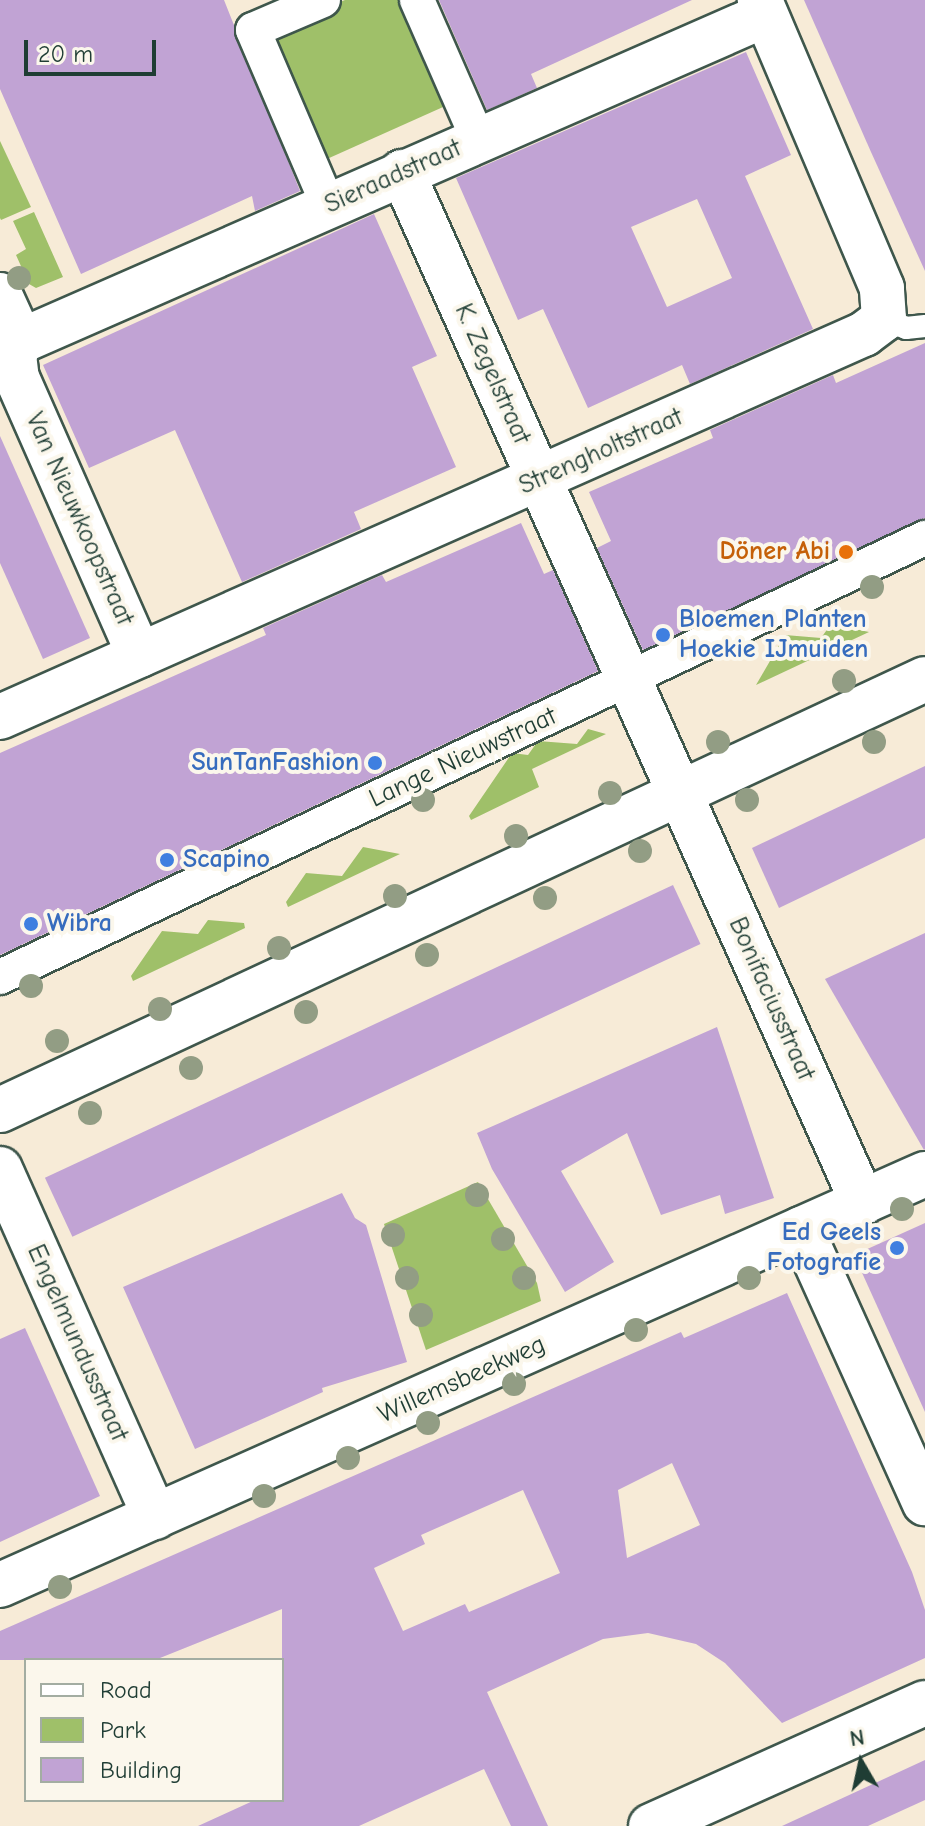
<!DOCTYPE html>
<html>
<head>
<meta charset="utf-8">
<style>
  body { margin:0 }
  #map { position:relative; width:925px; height:1826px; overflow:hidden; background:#f7ebd7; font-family:"Comic Neue",sans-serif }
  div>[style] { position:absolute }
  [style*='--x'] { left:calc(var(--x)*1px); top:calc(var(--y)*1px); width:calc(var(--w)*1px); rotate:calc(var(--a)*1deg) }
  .green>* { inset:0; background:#9fc069 }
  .building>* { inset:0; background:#c1a3d4; transform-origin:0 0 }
  .roads { filter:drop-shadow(2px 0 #3f574c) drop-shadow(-2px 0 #3f574c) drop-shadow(0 2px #3f574c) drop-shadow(0 -2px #3f574c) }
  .service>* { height:22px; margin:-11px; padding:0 11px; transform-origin:11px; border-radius:11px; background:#fff }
  .pedestrian>* { height:34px; margin:-17px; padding:0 17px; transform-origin:17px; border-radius:17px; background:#fff }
  .minor>* { height:44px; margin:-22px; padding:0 22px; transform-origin:22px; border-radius:22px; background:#fff }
  .tertiary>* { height:44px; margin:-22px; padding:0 22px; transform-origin:22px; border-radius:22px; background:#fff }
  .trees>* { width:24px; height:24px; margin:-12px; border-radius:50%; background:#929d84 }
  .dots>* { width:22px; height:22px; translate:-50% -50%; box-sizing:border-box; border:4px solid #fbf7ec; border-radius:50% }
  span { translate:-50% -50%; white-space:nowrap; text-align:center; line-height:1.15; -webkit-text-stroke:8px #fbf7ec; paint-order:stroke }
  .street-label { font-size:26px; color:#1f3d34 }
  .food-label { font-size:26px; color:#c56008; font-weight:700 }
  .right { translate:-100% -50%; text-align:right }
  .shop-label { font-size:26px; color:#366cbe; font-weight:700 }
  .left { translate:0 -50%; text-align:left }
  .legend { position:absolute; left:24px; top:1658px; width:260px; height:144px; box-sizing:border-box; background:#fbf7ec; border:2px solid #a3ada2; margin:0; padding:10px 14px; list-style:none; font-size:24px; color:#1f3d34 }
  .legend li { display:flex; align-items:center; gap:16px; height:40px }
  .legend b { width:40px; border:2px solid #a3ada2 }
  .north { position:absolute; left:821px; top:1722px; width:80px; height:80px; -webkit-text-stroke:6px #fbf7ec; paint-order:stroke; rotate:351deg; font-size:22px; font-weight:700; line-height:32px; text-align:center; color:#1f3d34 }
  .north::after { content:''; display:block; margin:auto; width:28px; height:36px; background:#1f3d34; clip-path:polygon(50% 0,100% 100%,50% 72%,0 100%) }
  .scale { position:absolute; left:24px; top:40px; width:132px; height:36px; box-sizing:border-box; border:4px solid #1f3d34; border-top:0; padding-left:10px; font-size:24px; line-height:28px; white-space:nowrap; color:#1f3d34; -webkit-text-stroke:6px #fbf7ec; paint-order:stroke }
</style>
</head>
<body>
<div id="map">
  <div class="green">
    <i style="clip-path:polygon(345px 0,405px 0,452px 103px,318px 163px,260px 34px)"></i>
    <i style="clip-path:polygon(0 141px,31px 207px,1px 220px,0 218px)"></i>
    <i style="clip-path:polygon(34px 212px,63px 277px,36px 288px,29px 284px,16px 255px,26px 249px,13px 221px)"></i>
    <i style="clip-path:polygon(831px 624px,869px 632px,756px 685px,785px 635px,821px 638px)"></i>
    <i style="clip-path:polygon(588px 729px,606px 734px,532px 769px,539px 787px,471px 820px,469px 816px,512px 753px,528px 755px,538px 741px,577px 744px)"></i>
    <i style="clip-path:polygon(363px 847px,400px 854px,288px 907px,286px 902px,306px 873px,342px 876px)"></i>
    <i style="clip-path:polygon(208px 920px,244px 923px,245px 928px,133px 981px,131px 976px,162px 931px,198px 934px)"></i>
    <i style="clip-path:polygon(478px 1182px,537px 1283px,541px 1301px,426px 1350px,384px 1224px)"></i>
  </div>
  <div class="building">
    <i style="clip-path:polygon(0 0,224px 0,300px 191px,255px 211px,252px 196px,81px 274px,0 89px)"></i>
    <i style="clip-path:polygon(439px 0,692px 0,531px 74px,537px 88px,487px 110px)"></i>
    <i style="clip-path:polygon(804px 0,925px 0,925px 271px,871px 152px)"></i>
    <i style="clip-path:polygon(evenodd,746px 52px,791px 155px,745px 176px,813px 329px,690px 384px,682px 365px,588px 408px,543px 309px,518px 320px,456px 178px,746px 52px,697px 199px,732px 278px,667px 307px,631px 227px,697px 199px)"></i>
    <i style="clip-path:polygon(374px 214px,437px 356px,412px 367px,456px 467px,354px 512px,361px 529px,242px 582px,175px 430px,89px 468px,43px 365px)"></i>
    <i style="clip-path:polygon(925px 343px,925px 518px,643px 650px,597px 548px,611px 541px,589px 492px,713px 438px,710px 430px,833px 375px,836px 383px)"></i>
    <i style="clip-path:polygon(0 436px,90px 638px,43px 659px,0 563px)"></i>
    <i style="clip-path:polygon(521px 523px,544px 574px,553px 570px,598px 671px,0 955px,0 753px,266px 635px,263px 628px,382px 575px,386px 582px)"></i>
    <i style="clip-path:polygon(925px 766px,925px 838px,779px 908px,752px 848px)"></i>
    <i style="left:673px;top:885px;width:65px;height:693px;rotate:65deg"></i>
    <i style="clip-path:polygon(925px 933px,925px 1149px,924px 1150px,825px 979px)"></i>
    <i style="clip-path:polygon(717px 1027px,774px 1198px,725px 1214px,720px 1195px,661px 1215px,627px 1133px,561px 1171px,614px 1262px,565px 1292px,492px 1169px,477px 1133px)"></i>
    <i style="clip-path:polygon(342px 1193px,355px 1218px,366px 1225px,407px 1362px,322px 1388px,323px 1392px,195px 1449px,123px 1287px)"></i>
    <i style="clip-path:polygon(925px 1223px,925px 1412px,854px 1255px)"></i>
    <i style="clip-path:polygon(evenodd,787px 1293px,912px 1572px,925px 1610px,925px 1658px,782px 1723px,725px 1663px,696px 1644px,648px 1633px,603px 1639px,487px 1692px,548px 1826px,511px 1826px,484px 1769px,359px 1826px,198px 1826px,255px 1800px,282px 1800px,282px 1609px,155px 1660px,0 1660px,0 1631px,654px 1344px,681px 1332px,684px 1338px,787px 1293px,672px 1463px,700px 1525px,627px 1558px,618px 1490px,672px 1463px,787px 1293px,523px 1490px,560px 1573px,469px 1612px,465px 1604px,403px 1631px,374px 1568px,425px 1544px,421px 1535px,523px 1490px)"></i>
    <i style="clip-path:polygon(25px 1328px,100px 1496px,0 1542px,0 1339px)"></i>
    <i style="clip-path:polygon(925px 1760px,925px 1800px,868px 1826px,782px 1826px)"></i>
  </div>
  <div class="roads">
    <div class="service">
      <i style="--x:884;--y:319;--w:24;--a:22"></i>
      <i style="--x:906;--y:328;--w:19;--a:-6"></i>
    </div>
    <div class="pedestrian">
      <i style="--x:323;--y:0;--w:76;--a:156.8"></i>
      <i style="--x:253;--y:30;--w:190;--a:66.8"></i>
      <i style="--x:417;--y:0;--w:152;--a:66.3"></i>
      <i style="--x:0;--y:977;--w:1024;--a:-25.39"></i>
    </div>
    <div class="minor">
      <i style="--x:402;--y:172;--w:1129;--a:65.91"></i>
      <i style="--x:0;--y:295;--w:51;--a:65.5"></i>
      <i style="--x:21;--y:341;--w:812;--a:-23.66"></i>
      <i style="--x:21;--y:341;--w:16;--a:117"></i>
      <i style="--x:14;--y:355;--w:23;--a:83"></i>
      <i style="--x:17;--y:378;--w:303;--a:66.2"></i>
      <i style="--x:0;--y:717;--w:945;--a:-23.91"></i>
      <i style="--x:864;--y:334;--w:25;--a:-37"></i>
      <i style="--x:884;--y:319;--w:31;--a:-94"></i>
      <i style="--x:882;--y:288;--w:313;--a:-113"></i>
      <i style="--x:0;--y:1169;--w:381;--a:66"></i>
      <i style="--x:801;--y:1229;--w:301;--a:65.7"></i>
      <i style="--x:0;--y:1585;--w:1012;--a:-23.96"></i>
      <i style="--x:651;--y:1826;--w:300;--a:-24.2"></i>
    </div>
    <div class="tertiary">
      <i style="--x:0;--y:1110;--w:1020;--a:-24.98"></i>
    </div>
  </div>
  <div class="trees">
    <i style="left:19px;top:278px"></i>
    <i style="left:872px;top:587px"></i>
    <i style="left:844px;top:681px"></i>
    <i style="left:718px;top:742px"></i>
    <i style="left:874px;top:742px"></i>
    <i style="left:610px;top:793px"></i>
    <i style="left:423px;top:800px"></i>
    <i style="left:747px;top:800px"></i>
    <i style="left:516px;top:836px"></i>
    <i style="left:640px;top:851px"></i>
    <i style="left:395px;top:896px"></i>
    <i style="left:545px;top:898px"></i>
    <i style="left:279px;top:948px"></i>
    <i style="left:427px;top:955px"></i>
    <i style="left:31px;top:986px"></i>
    <i style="left:160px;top:1009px"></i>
    <i style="left:306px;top:1012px"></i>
    <i style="left:57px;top:1041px"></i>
    <i style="left:191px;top:1068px"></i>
    <i style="left:90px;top:1113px"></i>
    <i style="left:477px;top:1195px"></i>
    <i style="left:902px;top:1209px"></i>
    <i style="left:393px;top:1235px"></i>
    <i style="left:503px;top:1239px"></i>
    <i style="left:407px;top:1278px"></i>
    <i style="left:524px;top:1278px"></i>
    <i style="left:749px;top:1278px"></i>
    <i style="left:421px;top:1315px"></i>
    <i style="left:636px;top:1330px"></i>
    <i style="left:514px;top:1384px"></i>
    <i style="left:428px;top:1423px"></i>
    <i style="left:348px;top:1458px"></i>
    <i style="left:264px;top:1496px"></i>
    <i style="left:60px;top:1587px"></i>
  </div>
  <div class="dots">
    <i style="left:846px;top:552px;background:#e8710a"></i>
    <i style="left:663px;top:635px;background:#3f7fe0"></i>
    <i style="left:375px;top:763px;background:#3f7fe0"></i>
    <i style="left:167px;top:860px;background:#3f7fe0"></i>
    <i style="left:31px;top:924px;background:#3f7fe0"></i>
    <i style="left:897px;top:1248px;background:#3f7fe0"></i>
  </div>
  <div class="street-label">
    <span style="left:393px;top:177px;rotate:-24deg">Sieraadstraat</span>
    <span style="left:492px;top:374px;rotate:66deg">K. Zegelstraat</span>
    <span style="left:601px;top:452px;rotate:-24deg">Strengholtstraat</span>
    <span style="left:79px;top:519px;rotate:66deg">Van Nieuwkoopstraat</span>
    <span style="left:463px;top:758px;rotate:-25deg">Lange Nieuwstraat</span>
    <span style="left:771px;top:999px;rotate:66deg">Bonifaciusstraat</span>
    <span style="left:77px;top:1343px;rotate:66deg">Engelmundusstraat</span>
    <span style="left:462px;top:1380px;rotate:-24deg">Willemsbeekweg</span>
  </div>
  <div class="food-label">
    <span class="right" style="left:830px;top:552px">Döner Abi</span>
  </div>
  <div class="shop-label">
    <span class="left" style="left:679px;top:635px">Bloemen Planten<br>Hoekie IJmuiden</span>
    <span class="right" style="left:359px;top:763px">SunTanFashion</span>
    <span class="left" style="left:183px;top:860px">Scapino</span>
    <span class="left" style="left:47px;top:924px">Wibra</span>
    <span class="right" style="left:881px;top:1248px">Ed Geels<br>Fotografie</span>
  </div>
  <ul class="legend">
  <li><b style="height:10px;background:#fff"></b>Road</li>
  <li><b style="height:22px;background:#9fc069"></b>Park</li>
  <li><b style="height:22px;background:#c1a3d4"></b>Building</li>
  </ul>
  <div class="north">N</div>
  <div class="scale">20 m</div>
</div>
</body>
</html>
